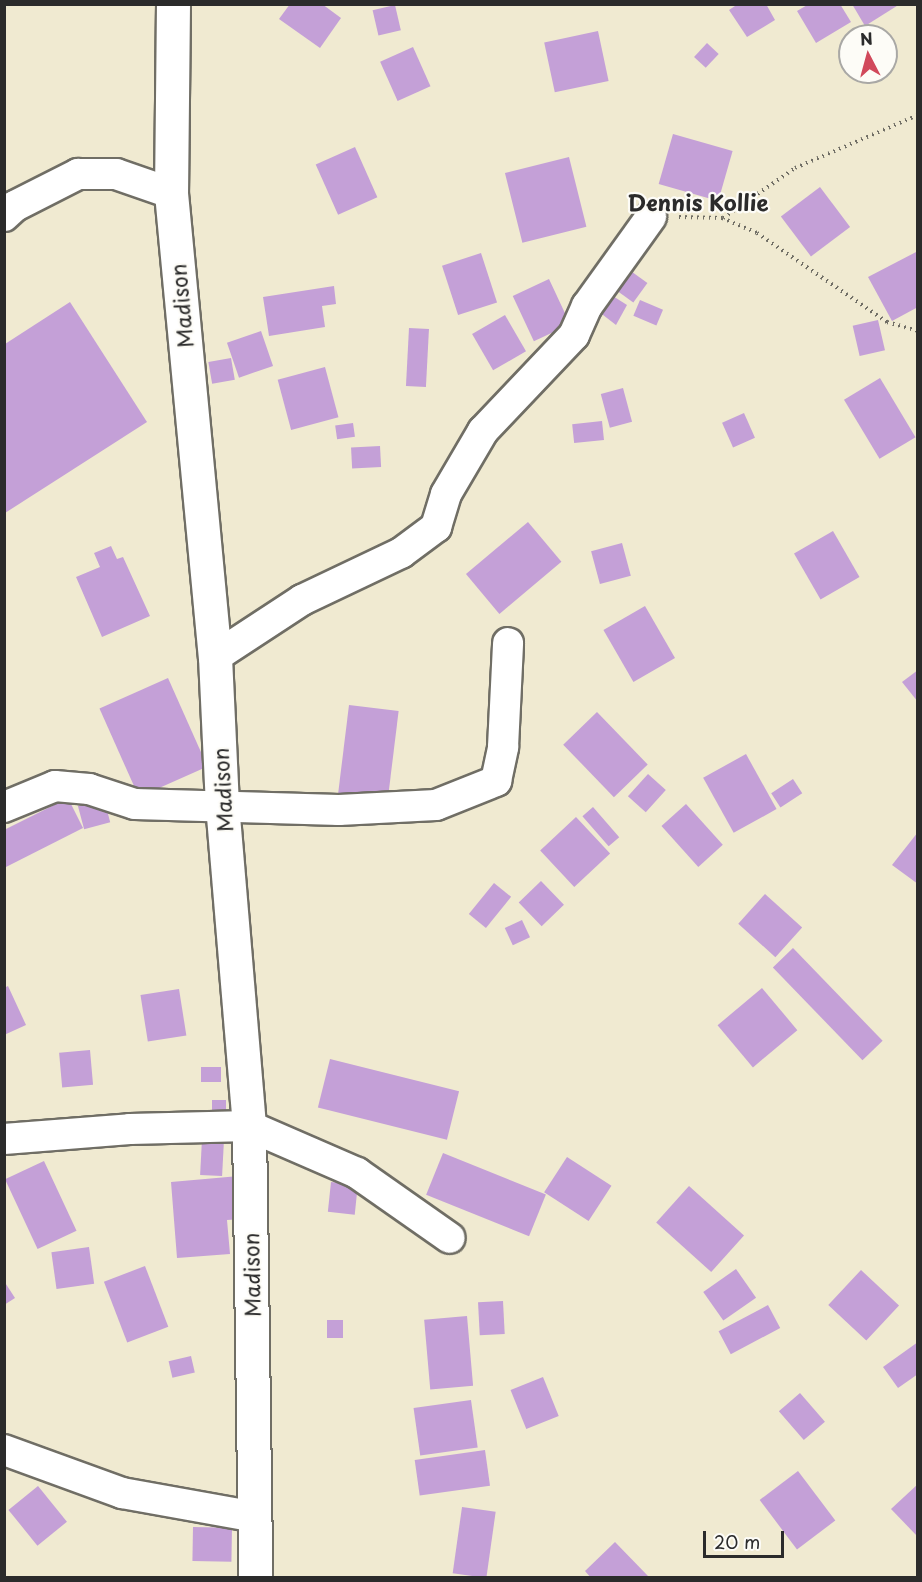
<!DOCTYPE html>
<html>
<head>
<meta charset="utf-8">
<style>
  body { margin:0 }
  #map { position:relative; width:922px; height:1582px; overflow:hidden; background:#f0ead1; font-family:"Playpen Sans",sans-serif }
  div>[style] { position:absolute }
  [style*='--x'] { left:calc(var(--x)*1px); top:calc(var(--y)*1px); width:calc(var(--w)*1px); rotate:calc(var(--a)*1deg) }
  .building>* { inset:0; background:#c4a0d7; transform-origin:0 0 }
  .path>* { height:4px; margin-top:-2px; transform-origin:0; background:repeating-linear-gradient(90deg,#706e65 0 1.5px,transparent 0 6px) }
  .roads { filter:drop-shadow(2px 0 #706e65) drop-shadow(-2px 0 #706e65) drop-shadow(0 2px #706e65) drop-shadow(0 -2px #706e65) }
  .minor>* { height:30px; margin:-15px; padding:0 15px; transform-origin:15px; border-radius:15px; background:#fff }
  .tertiary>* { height:33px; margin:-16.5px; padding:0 16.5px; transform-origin:16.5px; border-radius:16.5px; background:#fff }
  span { translate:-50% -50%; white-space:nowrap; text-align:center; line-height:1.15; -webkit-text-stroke:4.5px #fdfcf7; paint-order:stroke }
  .street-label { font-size:21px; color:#2b2b2b }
  .neighbourhood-label { font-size:22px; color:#2b2b2b; font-weight:700 }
  .frame { position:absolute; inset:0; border:6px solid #2b2b2b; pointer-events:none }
  .north { position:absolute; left:838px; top:24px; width:60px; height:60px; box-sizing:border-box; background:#fdfcf7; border:2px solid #a9a8a5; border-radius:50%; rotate:354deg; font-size:16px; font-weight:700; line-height:24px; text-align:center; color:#2b2b2b }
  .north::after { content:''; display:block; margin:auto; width:21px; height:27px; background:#d1495b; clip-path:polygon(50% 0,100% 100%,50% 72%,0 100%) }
  .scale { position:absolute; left:703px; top:1531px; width:81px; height:27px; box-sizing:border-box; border:3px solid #2b2b2b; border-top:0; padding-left:8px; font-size:18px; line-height:21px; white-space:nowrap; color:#2b2b2b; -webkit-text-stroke:4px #fdfcf7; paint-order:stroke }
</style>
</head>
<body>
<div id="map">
  <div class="building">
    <i style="clip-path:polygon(290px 4px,322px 4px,341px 18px,320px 48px,279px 19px)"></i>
    <i style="clip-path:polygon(738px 4px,766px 4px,775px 20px,747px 37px,729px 10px)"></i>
    <i style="clip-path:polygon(809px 4px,840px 4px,851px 22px,816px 43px,797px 11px)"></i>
    <i style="clip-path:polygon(852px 4px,900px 4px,865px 26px)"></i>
    <i style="left:395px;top:5px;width:26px;height:23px;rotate:77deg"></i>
    <i style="left:598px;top:31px;width:51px;height:55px;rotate:78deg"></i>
    <i style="left:707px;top:43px;width:16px;height:19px;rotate:43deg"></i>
    <i style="left:413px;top:47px;width:43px;height:36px;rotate:66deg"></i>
    <i style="left:673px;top:134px;width:62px;height:52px;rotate:16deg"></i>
    <i style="left:355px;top:147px;width:55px;height:43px;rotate:66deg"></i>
    <i style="left:569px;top:157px;width:72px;height:66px;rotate:76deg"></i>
    <i style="left:820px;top:187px;width:50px;height:49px;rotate:53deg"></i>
    <i style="clip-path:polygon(918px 251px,918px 307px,892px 321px,868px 277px)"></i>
    <i style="left:481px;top:253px;width:52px;height:41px;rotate:72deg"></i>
    <i style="left:628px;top:269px;width:24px;height:24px;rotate:36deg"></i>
    <i style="left:549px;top:279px;width:50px;height:40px;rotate:65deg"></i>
    <i style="clip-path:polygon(334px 286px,336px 304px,322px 306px,325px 327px,269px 336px,263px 297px)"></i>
    <i style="clip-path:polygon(605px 291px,627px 305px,616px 325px,594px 308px)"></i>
    <i style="left:640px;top:300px;width:25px;height:17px;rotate:23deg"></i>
    <i style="clip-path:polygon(70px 302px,147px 422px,5px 513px,5px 344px)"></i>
    <i style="left:505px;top:315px;width:42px;height:38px;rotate:60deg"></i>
    <i style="left:878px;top:320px;width:31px;height:26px;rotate:77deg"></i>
    <i style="left:409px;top:328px;width:20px;height:58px;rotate:3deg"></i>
    <i style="left:261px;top:331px;width:37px;height:36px;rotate:71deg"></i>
    <i style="left:231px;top:358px;width:22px;height:23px;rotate:80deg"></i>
    <i style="left:325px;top:367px;width:52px;height:49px;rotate:75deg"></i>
    <i style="left:880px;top:378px;width:69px;height:42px;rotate:59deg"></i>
    <i style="left:623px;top:388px;width:35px;height:23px;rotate:75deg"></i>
    <i style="left:744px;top:413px;width:27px;height:24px;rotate:66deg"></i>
    <i style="left:602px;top:421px;width:19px;height:30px;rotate:84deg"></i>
    <i style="left:353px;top:423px;width:14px;height:18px;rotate:82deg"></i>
    <i style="left:380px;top:446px;width:21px;height:29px;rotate:87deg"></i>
    <i style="left:528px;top:522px;width:52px;height:81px;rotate:50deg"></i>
    <i style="left:833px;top:531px;width:53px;height:45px;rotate:60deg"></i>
    <i style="left:622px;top:543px;width:34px;height:32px;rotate:75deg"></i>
    <i style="clip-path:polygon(111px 546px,117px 559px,123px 557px,150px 616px,102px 637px,76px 577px,100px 567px,94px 553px)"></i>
    <i style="left:645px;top:606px;width:60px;height:48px;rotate:60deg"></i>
    <i style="clip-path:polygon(918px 670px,918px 702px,902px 682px)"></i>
    <i style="left:168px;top:678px;width:97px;height:75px;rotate:66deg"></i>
    <i style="left:349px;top:705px;width:50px;height:94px;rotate:7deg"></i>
    <i style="left:597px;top:712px;width:73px;height:47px;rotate:46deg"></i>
    <i style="left:746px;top:754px;width:63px;height:49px;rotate:61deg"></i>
    <i style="left:648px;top:774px;width:24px;height:30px;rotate:42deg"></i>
    <i style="left:793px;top:779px;width:17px;height:26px;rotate:57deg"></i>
    <i style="clip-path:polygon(68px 798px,83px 828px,4px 868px,4px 830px)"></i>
    <i style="left:104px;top:799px;width:24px;height:27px;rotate:75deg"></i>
    <i style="left:686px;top:804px;width:55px;height:33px;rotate:48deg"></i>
    <i style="left:593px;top:807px;width:40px;height:14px;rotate:49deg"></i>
    <i style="left:576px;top:817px;width:50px;height:49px;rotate:47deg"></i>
    <i style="clip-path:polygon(918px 832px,918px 884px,892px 865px)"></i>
    <i style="left:541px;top:881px;width:33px;height:31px;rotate:46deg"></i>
    <i style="left:494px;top:883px;width:22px;height:40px;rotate:39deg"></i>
    <i style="left:765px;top:894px;width:50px;height:40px;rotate:42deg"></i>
    <i style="left:522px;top:920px;width:19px;height:19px;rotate:65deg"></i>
    <i style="left:793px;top:948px;width:129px;height:28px;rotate:46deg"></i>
    <i style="clip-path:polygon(8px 986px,26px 1025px,4px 1035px,4px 988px)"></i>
    <i style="left:762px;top:988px;width:55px;height:58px;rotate:50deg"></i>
    <i style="left:179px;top:989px;width:47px;height:39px;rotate:81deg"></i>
    <i style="left:90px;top:1050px;width:35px;height:31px;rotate:85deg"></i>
    <i style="left:330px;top:1059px;width:133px;height:50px;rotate:14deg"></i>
    <i style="left:201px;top:1067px;width:20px;height:15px"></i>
    <i style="left:212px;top:1100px;width:14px;height:23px"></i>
    <i style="left:202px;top:1139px;width:22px;height:36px;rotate:3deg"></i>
    <i style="left:443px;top:1153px;width:111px;height:45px;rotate:22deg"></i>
    <i style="left:567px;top:1157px;width:53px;height:42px;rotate:33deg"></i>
    <i style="left:44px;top:1161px;width:77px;height:43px;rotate:65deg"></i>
    <i style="clip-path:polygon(239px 1176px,243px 1219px,227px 1220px,230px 1254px,177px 1258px,171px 1182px)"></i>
    <i style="left:331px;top:1182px;width:27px;height:30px;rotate:6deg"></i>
    <i style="left:689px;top:1186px;width:74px;height:49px;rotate:42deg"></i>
    <i style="left:89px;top:1247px;width:37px;height:38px;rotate:82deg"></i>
    <i style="left:145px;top:1266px;width:65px;height:44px;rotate:69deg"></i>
    <i style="left:736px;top:1269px;width:35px;height:40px;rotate:55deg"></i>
    <i style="left:861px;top:1270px;width:52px;height:48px;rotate:43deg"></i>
    <i style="clip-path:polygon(4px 1281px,15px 1298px,4px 1305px)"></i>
    <i style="left:503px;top:1301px;width:33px;height:25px;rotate:87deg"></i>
    <i style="left:768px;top:1305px;width:26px;height:56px;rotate:62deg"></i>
    <i style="left:467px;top:1316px;width:70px;height:43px;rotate:85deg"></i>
    <i style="left:327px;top:1320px;width:16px;height:18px"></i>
    <i style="clip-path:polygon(918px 1342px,918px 1374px,898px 1388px,883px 1367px)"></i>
    <i style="left:191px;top:1356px;width:17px;height:23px;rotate:77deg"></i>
    <i style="left:543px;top:1377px;width:42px;height:35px;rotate:68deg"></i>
    <i style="left:800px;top:1393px;width:38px;height:28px;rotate:49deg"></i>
    <i style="left:471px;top:1400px;width:48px;height:58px;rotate:82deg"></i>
    <i style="left:485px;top:1450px;width:36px;height:71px;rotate:82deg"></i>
    <i style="left:798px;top:1471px;width:62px;height:48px;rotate:53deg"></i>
    <i style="clip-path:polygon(918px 1484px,918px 1537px,891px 1509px)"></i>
    <i style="left:38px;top:1486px;width:46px;height:38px;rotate:51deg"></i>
    <i style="left:462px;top:1507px;width:34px;height:67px;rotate:8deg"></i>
    <i style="left:193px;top:1527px;width:39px;height:34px;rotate:1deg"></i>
    <i style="clip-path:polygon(615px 1542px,648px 1576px,646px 1578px,591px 1578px,585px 1571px)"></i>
  </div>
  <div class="path">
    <i style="--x:679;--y:217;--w:43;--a:1.3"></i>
    <i style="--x:722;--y:218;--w:38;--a:23"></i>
    <i style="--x:757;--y:233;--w:158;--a:34.4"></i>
    <i style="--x:887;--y:322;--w:32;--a:16"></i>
    <i style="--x:723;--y:218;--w:88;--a:-34.8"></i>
    <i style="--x:795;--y:168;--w:134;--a:-23.3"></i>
  </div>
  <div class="roads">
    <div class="minor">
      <i style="--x:4;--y:216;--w:15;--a:-42"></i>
      <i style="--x:15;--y:206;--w:71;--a:-26.9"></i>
      <i style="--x:78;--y:174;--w:38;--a:0"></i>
      <i style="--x:116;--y:174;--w:58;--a:19.1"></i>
      <i style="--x:215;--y:657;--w:104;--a:-33.2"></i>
      <i style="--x:302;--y:600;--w:110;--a:-25.4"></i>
      <i style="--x:401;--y:553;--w:44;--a:-36.6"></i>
      <i style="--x:436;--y:527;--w:34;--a:-73"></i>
      <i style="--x:446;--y:494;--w:73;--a:-59.6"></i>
      <i style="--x:483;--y:431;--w:132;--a:-46.5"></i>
      <i style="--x:574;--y:335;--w:32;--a:-66"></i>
      <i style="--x:587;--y:306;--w:110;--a:-54.3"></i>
      <i style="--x:4;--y:807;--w:55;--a:-22.4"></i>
      <i style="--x:55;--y:786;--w:34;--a:5"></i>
      <i style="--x:89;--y:789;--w:48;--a:18.1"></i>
      <i style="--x:135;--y:804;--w:204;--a:1.7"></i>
      <i style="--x:339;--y:810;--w:97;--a:-3"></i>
      <i style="--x:436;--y:805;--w:65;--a:-21.8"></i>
      <i style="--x:496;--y:781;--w:35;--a:-78"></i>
      <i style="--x:503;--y:747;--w:104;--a:-87.2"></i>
      <i style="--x:4;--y:1139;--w:126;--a:-4.5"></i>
      <i style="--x:130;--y:1129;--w:119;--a:-1.4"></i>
      <i style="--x:249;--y:1126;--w:118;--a:23.5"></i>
      <i style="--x:357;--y:1173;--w:113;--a:35"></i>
      <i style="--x:4;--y:1450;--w:126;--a:20"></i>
      <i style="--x:122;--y:1493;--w:136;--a:10.2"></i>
    </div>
    <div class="tertiary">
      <i style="--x:173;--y:4;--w:189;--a:90.6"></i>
      <i style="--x:171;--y:193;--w:466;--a:84.6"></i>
      <i style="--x:215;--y:657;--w:147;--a:87.3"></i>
      <i style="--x:222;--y:804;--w:323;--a:85.2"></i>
      <i style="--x:249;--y:1126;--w:452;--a:89.2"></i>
    </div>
  </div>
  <div class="street-label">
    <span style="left:181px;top:306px;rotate:-95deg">Madison</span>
    <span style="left:222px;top:790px;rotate:-93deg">Madison</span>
    <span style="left:251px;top:1275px;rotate:-91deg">Madison</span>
  </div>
  <div class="neighbourhood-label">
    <span style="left:698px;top:202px">Dennis Kollie</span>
  </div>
  <div class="frame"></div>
  <div class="north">N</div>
  <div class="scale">20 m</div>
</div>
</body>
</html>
